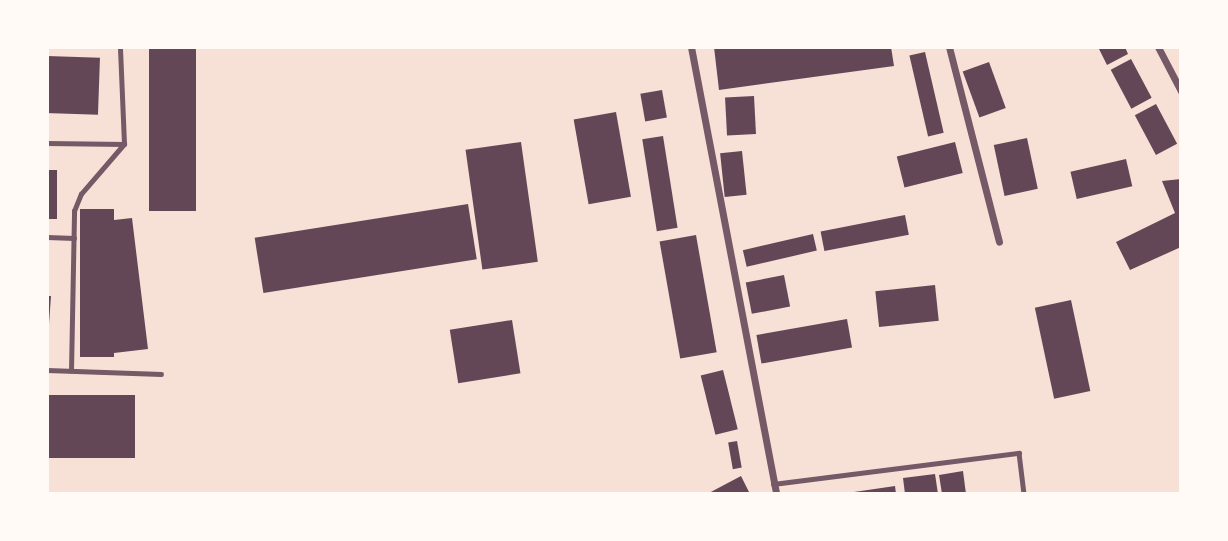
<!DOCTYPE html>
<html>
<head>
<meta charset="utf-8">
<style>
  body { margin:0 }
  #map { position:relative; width:1228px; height:541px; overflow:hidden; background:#f7e1d7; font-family:"Open Sans",sans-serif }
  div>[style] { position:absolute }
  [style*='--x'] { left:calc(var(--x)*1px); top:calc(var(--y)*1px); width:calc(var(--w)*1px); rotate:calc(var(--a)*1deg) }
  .building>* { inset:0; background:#644757; transform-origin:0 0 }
  .service>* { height:4.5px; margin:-2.25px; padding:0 2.25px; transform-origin:2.25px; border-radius:2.25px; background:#755966 }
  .minor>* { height:7px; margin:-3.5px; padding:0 3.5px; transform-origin:3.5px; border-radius:3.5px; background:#755966 }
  span { translate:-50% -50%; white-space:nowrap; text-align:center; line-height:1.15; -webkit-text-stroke:6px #fffaf5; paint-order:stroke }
  .frame { position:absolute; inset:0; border:49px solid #fffaf5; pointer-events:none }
</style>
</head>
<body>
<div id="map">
  <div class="building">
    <i style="left:149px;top:47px;width:47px;height:164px"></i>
    <i style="clip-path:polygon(714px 47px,891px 47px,894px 66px,719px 90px)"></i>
    <i style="clip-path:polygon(1098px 47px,1125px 47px,1128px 54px,1107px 65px)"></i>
    <i style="left:925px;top:52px;width:83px;height:16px;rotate:77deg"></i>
    <i style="left:47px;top:56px;width:53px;height:57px;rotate:2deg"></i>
    <i style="left:1131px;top:59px;width:44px;height:23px;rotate:62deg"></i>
    <i style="left:989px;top:62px;width:49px;height:28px;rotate:70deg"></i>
    <i style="left:662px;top:90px;width:28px;height:22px;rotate:80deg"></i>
    <i style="left:754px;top:96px;width:38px;height:29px;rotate:87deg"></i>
    <i style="left:1156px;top:104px;width:45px;height:24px;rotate:62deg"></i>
    <i style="left:616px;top:112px;width:86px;height:43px;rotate:80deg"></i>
    <i style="left:663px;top:136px;width:93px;height:21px;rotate:81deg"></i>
    <i style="left:1027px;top:138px;width:52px;height:34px;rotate:78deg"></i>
    <i style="left:521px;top:142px;width:121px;height:56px;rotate:82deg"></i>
    <i style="left:955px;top:142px;width:32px;height:60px;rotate:76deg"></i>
    <i style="left:742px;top:151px;width:44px;height:22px;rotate:84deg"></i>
    <i style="left:1126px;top:159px;width:28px;height:57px;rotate:77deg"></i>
    <i style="left:47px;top:170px;width:10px;height:49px"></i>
    <i style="clip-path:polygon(1181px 179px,1181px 247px,1130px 270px,1116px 242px,1175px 213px,1162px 181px)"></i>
    <i style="left:468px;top:204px;width:56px;height:216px;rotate:81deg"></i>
    <i style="clip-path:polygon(80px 209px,114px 209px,114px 220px,132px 218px,148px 349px,114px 353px,114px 357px,80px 357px)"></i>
    <i style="left:905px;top:215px;width:20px;height:86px;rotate:79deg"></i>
    <i style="left:813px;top:234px;width:17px;height:72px;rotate:77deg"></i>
    <i style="left:696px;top:235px;width:119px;height:37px;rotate:80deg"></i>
    <i style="left:784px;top:275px;width:32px;height:39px;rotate:79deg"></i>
    <i style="left:935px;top:285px;width:36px;height:60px;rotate:84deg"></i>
    <i style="clip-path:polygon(47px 296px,51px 296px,49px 324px,47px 324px)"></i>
    <i style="left:1071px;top:300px;width:93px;height:37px;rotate:78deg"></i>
    <i style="left:847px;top:319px;width:29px;height:92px;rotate:80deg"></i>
    <i style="left:512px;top:320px;width:54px;height:63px;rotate:81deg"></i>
    <i style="left:723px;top:370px;width:61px;height:23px;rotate:76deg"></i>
    <i style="left:47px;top:395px;width:88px;height:63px"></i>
    <i style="left:737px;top:441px;width:27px;height:9px;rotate:80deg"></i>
    <i style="clip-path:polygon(963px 471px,966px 494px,942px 494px,939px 475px)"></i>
    <i style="clip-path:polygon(935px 474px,938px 494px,905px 494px,903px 478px)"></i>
    <i style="clip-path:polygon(741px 476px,750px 494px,707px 494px)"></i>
    <i style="clip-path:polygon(895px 486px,896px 494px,854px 494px,854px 492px)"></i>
  </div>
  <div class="service">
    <i style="--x:47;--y:143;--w:77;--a:0.7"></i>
    <i style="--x:124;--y:144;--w:97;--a:-92.4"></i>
    <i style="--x:47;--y:237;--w:27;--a:2"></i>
    <i style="--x:47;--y:370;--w:114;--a:2"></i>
    <i style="--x:71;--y:371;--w:160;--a:-88.9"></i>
    <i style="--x:74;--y:211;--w:18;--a:-68"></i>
    <i style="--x:81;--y:194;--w:66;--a:-49.3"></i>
    <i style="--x:773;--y:484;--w:248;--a:-7.2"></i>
    <i style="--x:1019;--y:453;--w:41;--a:83"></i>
    <i style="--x:1179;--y:494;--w:2;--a:-27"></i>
  </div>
  <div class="minor">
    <i style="--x:691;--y:47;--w:455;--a:79.2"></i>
    <i style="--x:949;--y:47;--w:201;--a:75.6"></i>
    <i style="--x:1158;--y:47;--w:50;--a:62.4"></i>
  </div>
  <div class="frame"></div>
</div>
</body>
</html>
